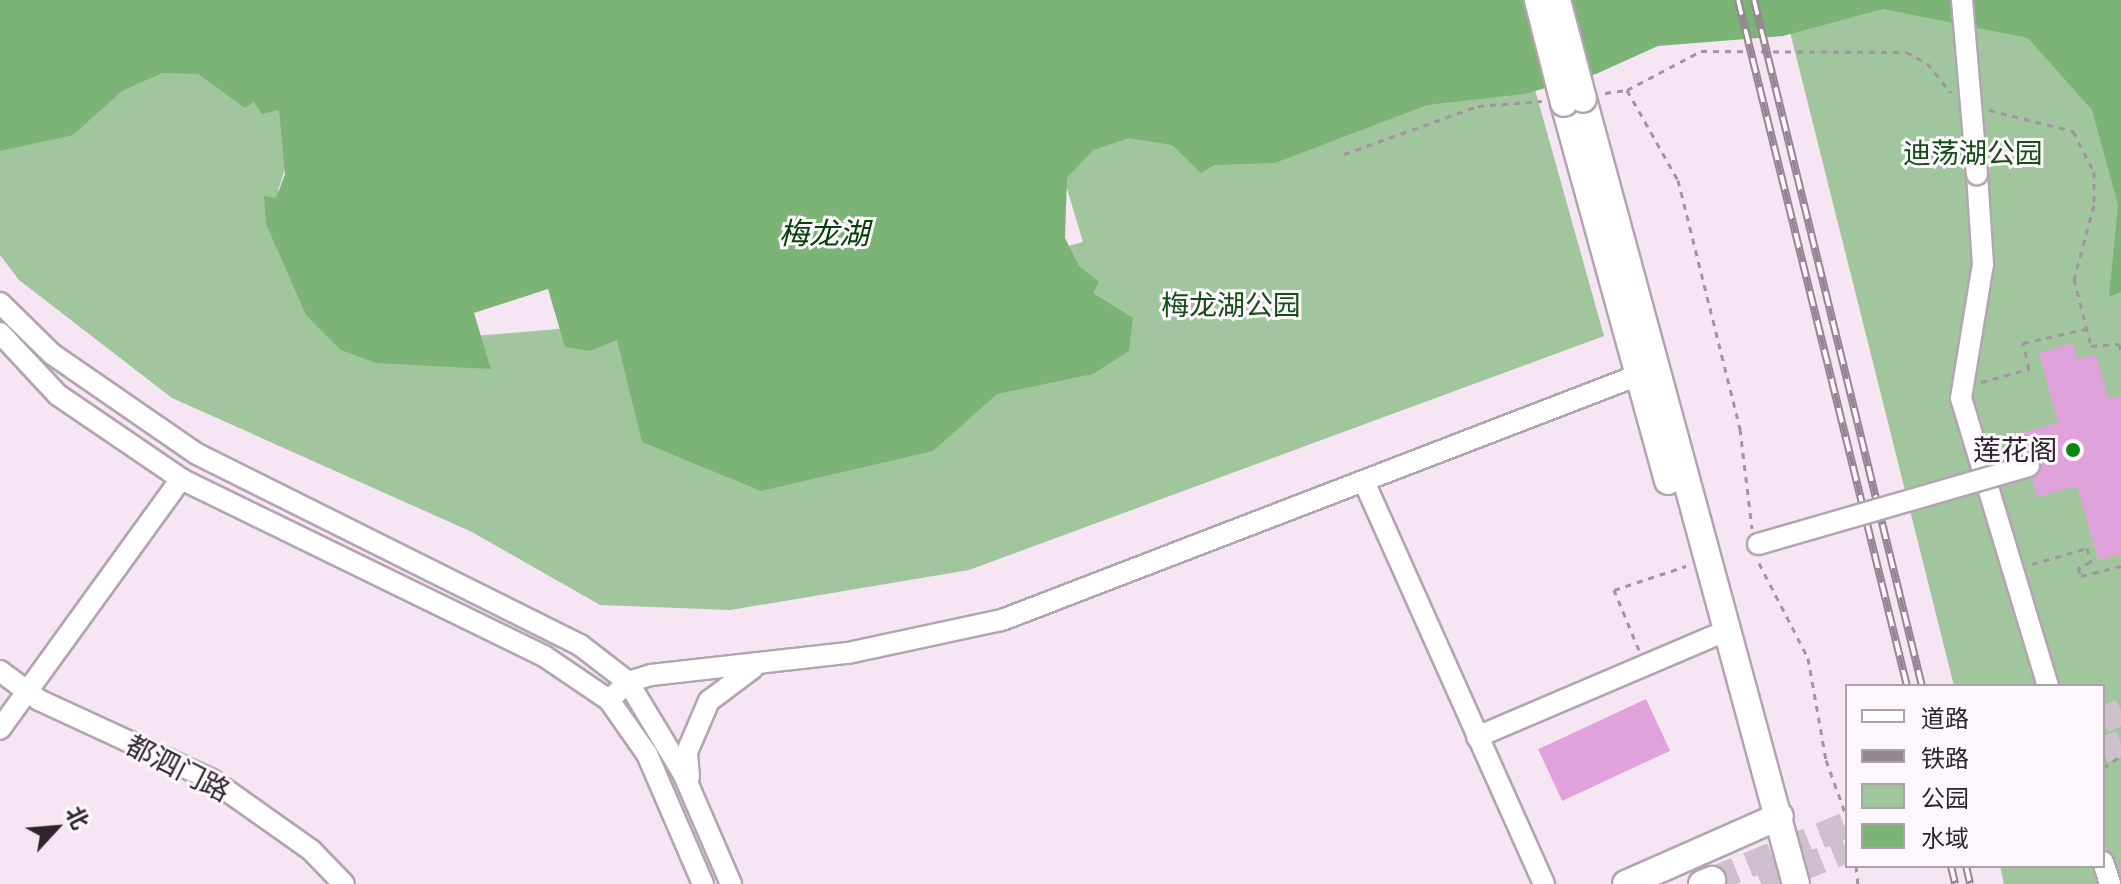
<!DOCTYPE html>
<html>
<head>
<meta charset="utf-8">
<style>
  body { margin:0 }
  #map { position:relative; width:2121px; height:884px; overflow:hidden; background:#f6e6f4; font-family:Quicksand,"Noto Sans SC",sans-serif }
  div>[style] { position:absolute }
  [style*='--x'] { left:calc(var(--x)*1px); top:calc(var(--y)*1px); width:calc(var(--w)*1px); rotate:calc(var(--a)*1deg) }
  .green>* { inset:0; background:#a1c69e }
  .water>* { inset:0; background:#7cb377 }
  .building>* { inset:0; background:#e0a2da; transform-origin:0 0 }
  .major-tunnel>* { height:26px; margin-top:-13px; transform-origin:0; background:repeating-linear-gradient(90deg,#cec0cc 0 26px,transparent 0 39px) }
  .path>* { height:3px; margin-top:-1.5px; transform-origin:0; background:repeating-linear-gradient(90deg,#a1959f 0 6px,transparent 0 12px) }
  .roads { filter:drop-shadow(2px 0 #b3a4b1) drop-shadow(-2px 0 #b3a4b1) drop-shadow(0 2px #b3a4b1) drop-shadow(0 -2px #b3a4b1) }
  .minor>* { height:20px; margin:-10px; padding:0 10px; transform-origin:10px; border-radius:10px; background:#fff }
  .major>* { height:26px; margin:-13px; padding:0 13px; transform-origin:13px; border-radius:13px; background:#fff }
  .rail>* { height:8px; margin-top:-4px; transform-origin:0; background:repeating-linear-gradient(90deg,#fdf6fc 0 15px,#938892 0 30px); box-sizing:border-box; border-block:2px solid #938892 }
  .bridges { filter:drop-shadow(2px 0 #b3a4b1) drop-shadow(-2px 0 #b3a4b1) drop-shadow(0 2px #b3a4b1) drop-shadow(0 -2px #b3a4b1) }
  .minor-bridge>* { height:20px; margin:-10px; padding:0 10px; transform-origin:10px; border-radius:10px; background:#fff }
  .major-bridge>* { height:26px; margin:-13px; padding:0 13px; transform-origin:13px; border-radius:13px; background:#fff }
  .dots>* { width:22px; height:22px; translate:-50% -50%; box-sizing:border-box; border:4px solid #fdf6fc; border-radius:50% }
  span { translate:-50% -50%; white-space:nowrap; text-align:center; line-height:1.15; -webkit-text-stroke:6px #fdf6fc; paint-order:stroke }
  .park-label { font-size:28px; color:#154e14 }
  .poi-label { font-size:28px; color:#2c262b }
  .right { translate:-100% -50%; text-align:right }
  .street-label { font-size:28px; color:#2c262b }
  .water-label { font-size:30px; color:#034003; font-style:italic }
  .legend { position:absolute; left:1845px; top:684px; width:260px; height:184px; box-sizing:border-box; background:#fdf6fc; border:2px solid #a9a3a8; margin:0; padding:10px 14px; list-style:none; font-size:24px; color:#2c262b }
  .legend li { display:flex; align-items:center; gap:16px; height:40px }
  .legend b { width:40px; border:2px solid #a9a3a8 }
  .north { position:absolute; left:16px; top:788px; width:80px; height:80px; -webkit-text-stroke:6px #fdf6fc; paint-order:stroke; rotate:64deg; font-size:22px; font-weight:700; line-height:32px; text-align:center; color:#2c262b }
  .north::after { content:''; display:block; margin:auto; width:28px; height:36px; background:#2c262b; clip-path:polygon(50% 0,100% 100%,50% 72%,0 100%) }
</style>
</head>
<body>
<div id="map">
  <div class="green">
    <i style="clip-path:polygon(1782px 0,2121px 0,2121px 884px,2004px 884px,2000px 866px,2103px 866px,2103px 686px,1954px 686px)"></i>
    <i style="clip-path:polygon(159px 44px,280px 89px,296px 137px,278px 190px,319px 298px,392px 343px,629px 323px,957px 275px,1083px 242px,1062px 172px,1092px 129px,1529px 68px,1604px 336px,969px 570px,730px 610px,600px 605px,472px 532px,172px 398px,19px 280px,0 255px,0 127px)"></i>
  </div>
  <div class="water">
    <i style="clip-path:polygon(0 0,2121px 0,2121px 292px,2109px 297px,2118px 205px,2092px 110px,2028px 38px,1883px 9px,1783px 36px,1658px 46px,1596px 74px,1524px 94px,1427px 105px,1275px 163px,1214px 165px,1201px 173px,1172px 145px,1129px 138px,1093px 150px,1067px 178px,1065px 238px,1079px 266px,1099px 282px,1093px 293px,1133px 318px,1129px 351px,1093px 374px,997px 394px,933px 451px,761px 491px,642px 442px,617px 340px,590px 351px,565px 347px,548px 289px,474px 313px,491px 369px,376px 363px,341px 350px,306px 315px,266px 224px,264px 196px,276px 198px,285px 174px,279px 110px,262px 114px,254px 102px,245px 108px,198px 74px,162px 73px,122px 91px,73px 135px,0 151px)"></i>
  </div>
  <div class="building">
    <i style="clip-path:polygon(2073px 343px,2077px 359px,2096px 354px,2108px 398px,2121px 395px,2121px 554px,2098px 560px,2077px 486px,2037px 497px,2032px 479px,2042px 463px,2025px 454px,2020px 433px,2058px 423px,2039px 353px)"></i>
    <i style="left:1646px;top:699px;width:57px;height:119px;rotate:65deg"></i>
  </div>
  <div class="major-tunnel">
    <i style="--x:2103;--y:720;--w:20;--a:-24"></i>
    <i style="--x:2103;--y:750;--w:19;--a:-21"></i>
    <i style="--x:1712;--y:880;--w:146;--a:-22.2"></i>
    <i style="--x:1761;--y:884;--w:92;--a:-21.6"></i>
  </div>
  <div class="path">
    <i style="--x:1627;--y:90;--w:103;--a:60.5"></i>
    <i style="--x:1678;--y:180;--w:257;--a:76"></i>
    <i style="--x:1740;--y:429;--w:100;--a:83.1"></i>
    <i style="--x:1605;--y:93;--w:22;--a:-8"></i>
    <i style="--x:1627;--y:90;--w:84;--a:-27.8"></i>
    <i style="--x:1701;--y:51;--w:205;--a:0.3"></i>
    <i style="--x:1906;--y:52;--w:24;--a:28"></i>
    <i style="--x:1927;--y:63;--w:38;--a:51"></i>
    <i style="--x:1989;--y:110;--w:87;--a:14"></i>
    <i style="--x:2073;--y:131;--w:46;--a:62.9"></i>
    <i style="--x:2094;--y:172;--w:33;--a:90"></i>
    <i style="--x:2094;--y:205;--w:77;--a:105.1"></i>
    <i style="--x:2074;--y:279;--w:69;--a:75.8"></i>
    <i style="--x:2091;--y:346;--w:28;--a:-4"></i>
    <i style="--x:2119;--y:344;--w:8;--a:76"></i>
    <i style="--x:1344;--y:154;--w:142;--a:-19.7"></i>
    <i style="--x:1478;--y:106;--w:64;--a:-4.5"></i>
    <i style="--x:1981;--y:382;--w:50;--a:-15.2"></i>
    <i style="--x:2029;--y:369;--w:27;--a:-103"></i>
    <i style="--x:2023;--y:343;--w:64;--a:-12.7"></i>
    <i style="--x:1759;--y:563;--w:107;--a:62.7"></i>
    <i style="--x:1808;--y:658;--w:104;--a:80"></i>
    <i style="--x:1826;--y:760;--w:62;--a:70.1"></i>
    <i style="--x:2032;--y:564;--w:57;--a:-16.2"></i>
    <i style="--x:2087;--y:548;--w:15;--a:74"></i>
    <i style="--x:2091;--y:562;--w:14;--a:155"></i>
    <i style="--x:2078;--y:568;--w:9;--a:69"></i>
    <i style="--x:2081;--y:576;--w:41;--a:-14"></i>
    <i style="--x:1639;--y:650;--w:65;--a:-112.6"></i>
    <i style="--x:1614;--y:590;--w:76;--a:-18.4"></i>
    <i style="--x:2103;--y:768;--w:22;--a:-34"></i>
    <i style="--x:1856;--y:866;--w:18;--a:84"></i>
  </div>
  <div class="roads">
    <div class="minor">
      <i style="--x:1977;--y:174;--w:90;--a:86.2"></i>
      <i style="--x:1983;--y:264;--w:136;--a:99.3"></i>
      <i style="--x:1961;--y:398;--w:301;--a:73.2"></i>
      <i style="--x:0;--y:303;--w:73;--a:44.4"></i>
      <i style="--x:52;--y:354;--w:176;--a:34.6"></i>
      <i style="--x:197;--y:454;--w:428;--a:26.5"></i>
      <i style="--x:580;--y:645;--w:61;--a:37.6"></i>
      <i style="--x:628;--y:682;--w:106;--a:58.9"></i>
      <i style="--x:683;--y:773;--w:121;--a:66.6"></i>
      <i style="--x:0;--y:333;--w:85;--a:46.9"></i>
      <i style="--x:58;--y:395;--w:149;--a:34.3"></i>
      <i style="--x:181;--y:479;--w:404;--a:26"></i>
      <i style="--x:544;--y:656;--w:78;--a:34.1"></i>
      <i style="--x:609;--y:700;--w:66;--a:54.9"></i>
      <i style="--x:647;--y:754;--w:142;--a:66.7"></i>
      <i style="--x:1366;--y:486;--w:436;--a:65.9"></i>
      <i style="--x:0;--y:671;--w:49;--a:36.6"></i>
      <i style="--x:39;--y:700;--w:191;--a:24.8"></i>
      <i style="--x:212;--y:780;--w:121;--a:35.3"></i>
      <i style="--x:311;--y:850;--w:47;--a:45.9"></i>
      <i style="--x:609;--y:700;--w:26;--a:-43"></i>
      <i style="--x:628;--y:682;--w:24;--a:-17"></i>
      <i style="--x:651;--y:675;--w:198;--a:-6.4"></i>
      <i style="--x:848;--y:653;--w:157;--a:-12.1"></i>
      <i style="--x:1002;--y:620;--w:693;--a:-21.05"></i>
      <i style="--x:0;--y:729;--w:309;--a:-54.1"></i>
      <i style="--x:1477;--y:737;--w:258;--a:-23.1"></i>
      <i style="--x:689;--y:777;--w:25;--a:-95"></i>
      <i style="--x:687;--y:752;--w:56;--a:-66.7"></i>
      <i style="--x:709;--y:701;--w:55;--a:-36.9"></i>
      <i style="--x:2103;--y:862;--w:23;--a:72"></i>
    </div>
    <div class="major">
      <i style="--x:1583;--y:99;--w:813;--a:74.82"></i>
      <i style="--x:1564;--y:103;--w:392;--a:74.6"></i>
      <i style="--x:1626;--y:884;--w:168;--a:-23.8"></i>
      <i style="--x:1702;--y:884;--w:11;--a:-22"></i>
    </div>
  </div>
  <div class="rail">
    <i style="--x:1738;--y:0;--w:707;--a:76.16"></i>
    <i style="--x:1754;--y:0;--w:706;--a:76.24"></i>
    <i style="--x:1951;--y:866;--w:18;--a:77"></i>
    <i style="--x:1966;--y:866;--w:18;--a:77"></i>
  </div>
  <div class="bridges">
    <div class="minor-bridge">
      <i style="--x:1962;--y:0;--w:175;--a:85.1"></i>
      <i style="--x:1758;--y:544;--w:282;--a:-16.1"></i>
    </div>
    <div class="major-bridge">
      <i style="--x:1538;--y:0;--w:106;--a:75.8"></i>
      <i style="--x:1557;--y:0;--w:102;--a:75.3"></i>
    </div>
  </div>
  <div class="dots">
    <i style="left:2073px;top:450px;background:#0c880d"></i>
  </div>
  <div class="park-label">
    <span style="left:1973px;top:153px">迪荡湖公园</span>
    <span style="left:1231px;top:305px">梅龙湖公园</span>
  </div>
  <div class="poi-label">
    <span class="right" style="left:2057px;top:450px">莲花阁</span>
  </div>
  <div class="street-label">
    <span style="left:178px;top:768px;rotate:27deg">都泗门路</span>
  </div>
  <div class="water-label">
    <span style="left:824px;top:233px">梅龙湖</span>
  </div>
  <ul class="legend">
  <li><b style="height:10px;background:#fff"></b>道路</li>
  <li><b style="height:10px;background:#938892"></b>铁路</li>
  <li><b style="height:22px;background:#a1c69e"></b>公园</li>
  <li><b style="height:22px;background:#7cb377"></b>水域</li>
  </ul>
  <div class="north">北</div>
</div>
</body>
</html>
